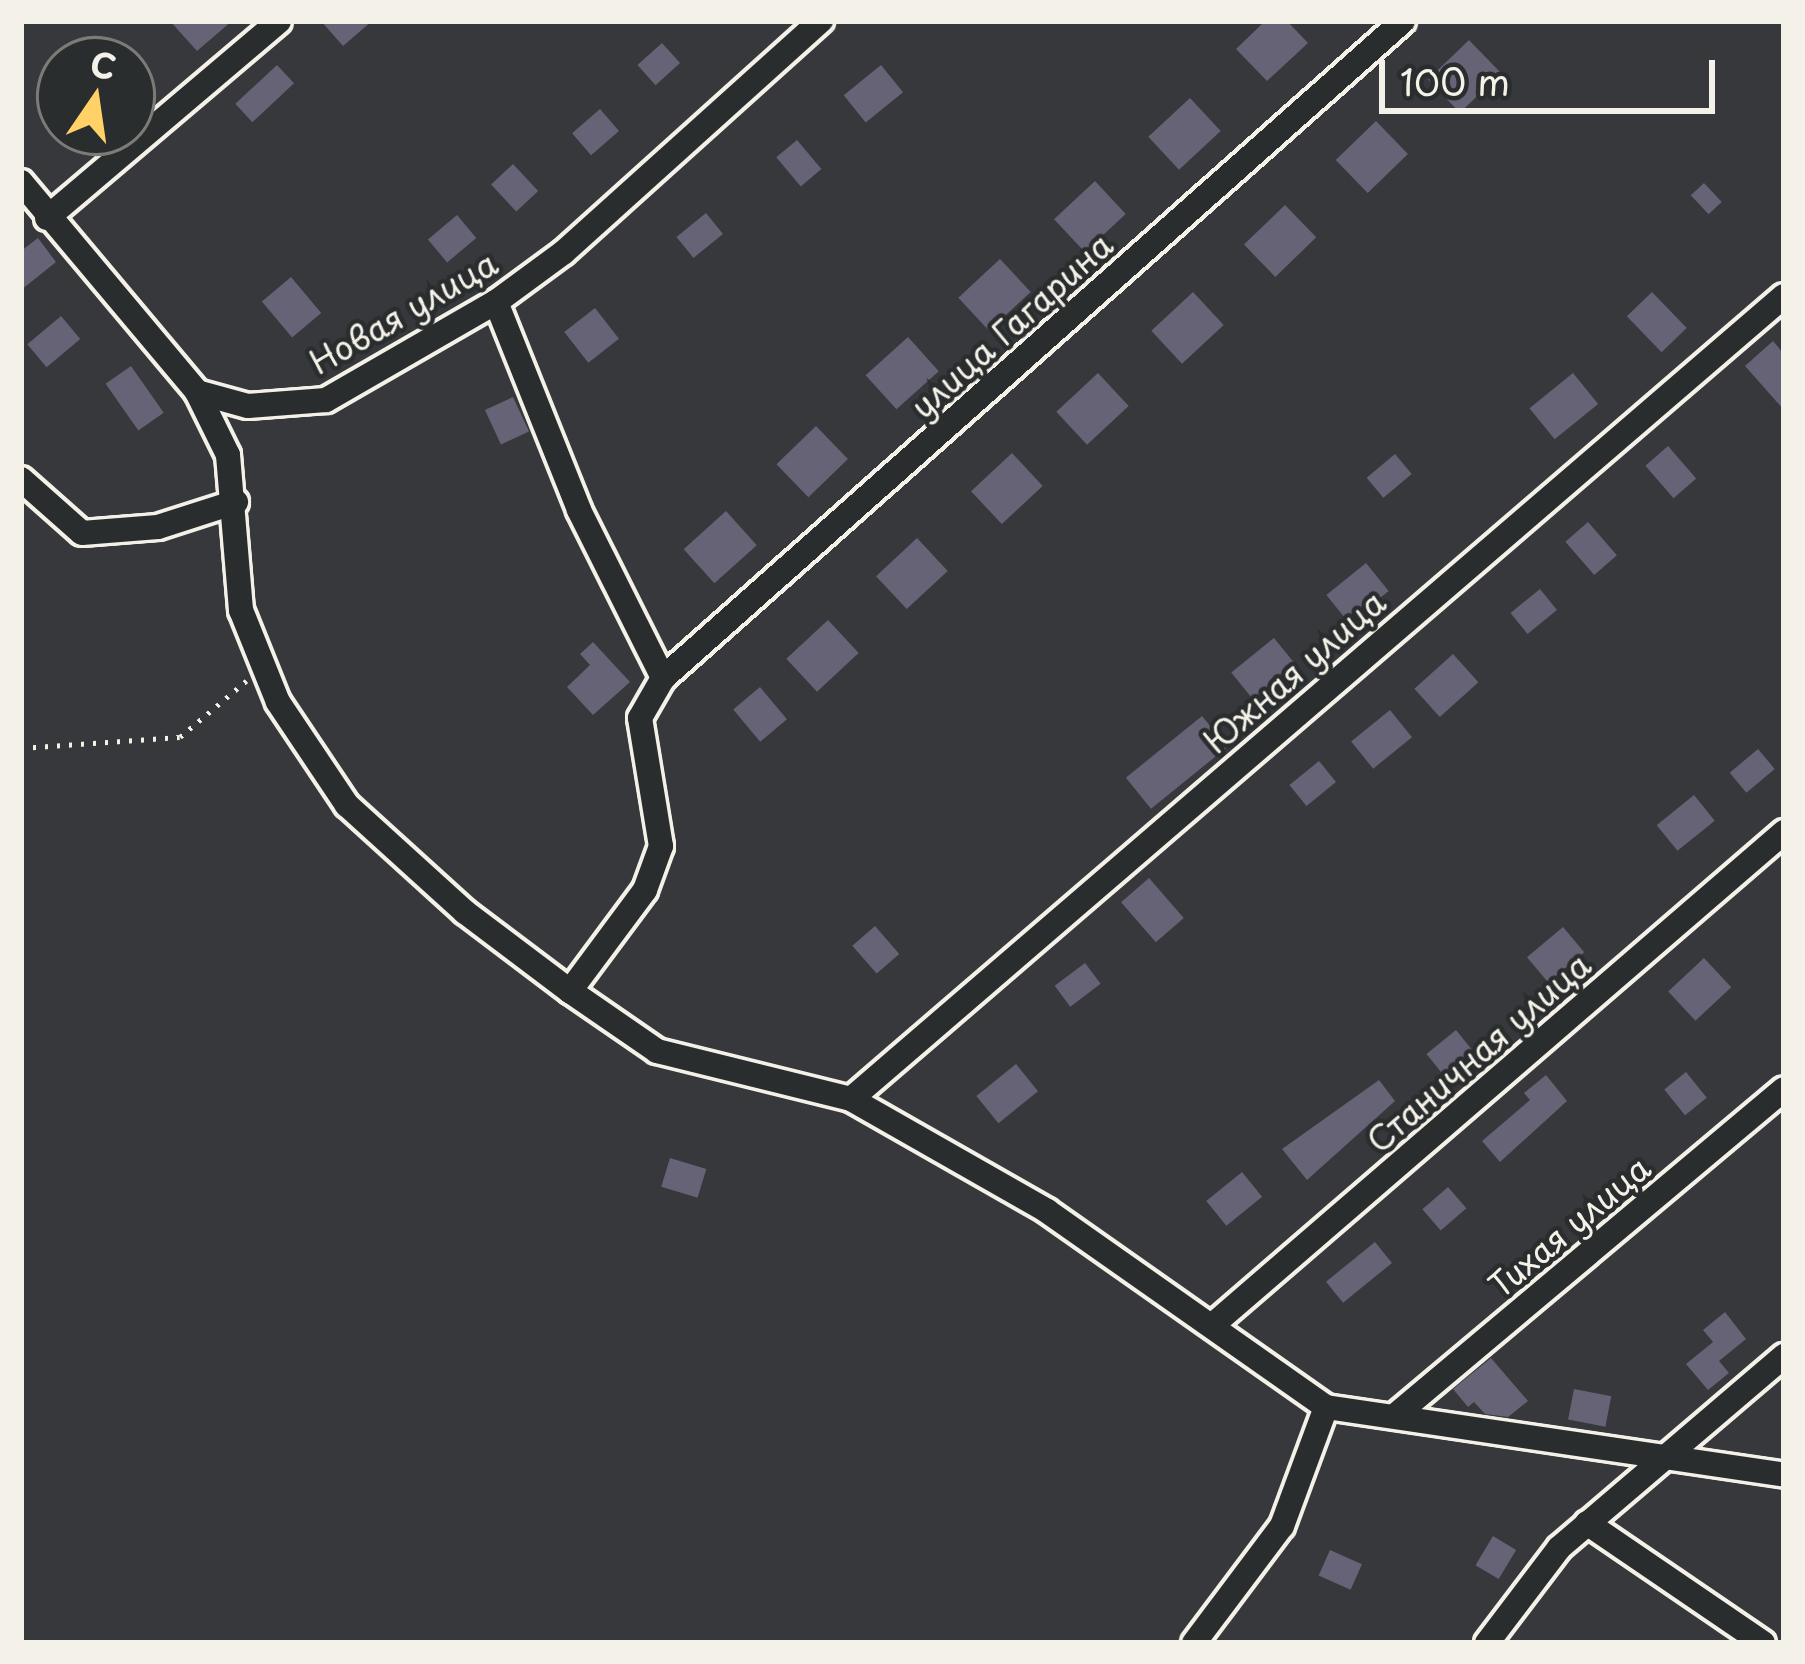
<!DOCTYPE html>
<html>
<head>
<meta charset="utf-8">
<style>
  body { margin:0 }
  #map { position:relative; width:1805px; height:1664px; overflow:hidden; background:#36383c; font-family:"Playpen Sans",sans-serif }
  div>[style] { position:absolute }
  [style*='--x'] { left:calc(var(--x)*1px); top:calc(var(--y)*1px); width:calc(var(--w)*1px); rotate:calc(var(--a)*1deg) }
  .building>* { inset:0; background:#656375; transform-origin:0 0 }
  .path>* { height:4.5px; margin-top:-2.25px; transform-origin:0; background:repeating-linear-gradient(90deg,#f4f1e8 0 3px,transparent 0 12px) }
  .roads { filter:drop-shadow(3px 0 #f4f1e8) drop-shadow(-3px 0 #f4f1e8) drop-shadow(0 3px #f4f1e8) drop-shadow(0 -3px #f4f1e8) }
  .minor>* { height:24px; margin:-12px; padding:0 12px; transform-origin:12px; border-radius:12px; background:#2a2d2e }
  span { translate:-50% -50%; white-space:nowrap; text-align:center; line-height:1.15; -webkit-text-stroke:9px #2a2d2e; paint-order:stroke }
  .street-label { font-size:33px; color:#f4f1e8 }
  .frame { position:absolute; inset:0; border:24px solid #f4f1e8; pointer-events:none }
  .north { position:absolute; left:36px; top:36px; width:120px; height:120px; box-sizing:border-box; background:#2a2d2e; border:3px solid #7b7b78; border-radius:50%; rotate:13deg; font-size:33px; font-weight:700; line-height:48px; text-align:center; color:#f4f1e8 }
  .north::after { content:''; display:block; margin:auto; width:42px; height:54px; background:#ffd166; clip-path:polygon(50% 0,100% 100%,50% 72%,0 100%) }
  .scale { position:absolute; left:1379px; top:60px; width:336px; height:54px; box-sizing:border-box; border:6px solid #f4f1e8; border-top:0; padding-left:15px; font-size:36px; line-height:42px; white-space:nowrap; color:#f4f1e8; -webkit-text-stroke:9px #2a2d2e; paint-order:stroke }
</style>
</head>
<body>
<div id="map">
  <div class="building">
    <i style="clip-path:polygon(170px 21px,232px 21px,197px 51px)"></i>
    <i style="clip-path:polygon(321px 21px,372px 21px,343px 46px)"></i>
    <i style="clip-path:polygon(1265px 21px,1287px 21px,1308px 43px,1267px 81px,1236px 49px)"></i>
    <i style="left:1469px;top:40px;width:46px;height:57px;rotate:46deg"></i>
    <i style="left:662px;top:43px;width:27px;height:33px;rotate:48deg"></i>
    <i style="left:277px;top:65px;width:25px;height:57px;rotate:47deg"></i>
    <i style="left:881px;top:65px;width:35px;height:48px;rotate:51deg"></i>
    <i style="left:1190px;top:98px;width:45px;height:57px;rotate:47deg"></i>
    <i style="left:600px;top:109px;width:29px;height:37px;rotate:49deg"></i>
    <i style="left:1376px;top:121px;width:46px;height:56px;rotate:46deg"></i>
    <i style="left:797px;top:140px;width:38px;height:27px;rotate:50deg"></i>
    <i style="left:513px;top:164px;width:37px;height:30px;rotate:47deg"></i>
    <i style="left:1095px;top:181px;width:45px;height:56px;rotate:47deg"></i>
    <i style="left:1704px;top:183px;width:26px;height:18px;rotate:47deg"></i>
    <i style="left:1285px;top:205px;width:45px;height:57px;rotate:46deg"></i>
    <i style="left:706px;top:213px;width:27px;height:38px;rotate:51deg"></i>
    <i style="left:457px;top:215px;width:30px;height:38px;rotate:50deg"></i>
    <i style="clip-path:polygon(38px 238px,56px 262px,21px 290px,21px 251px)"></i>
    <i style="left:1000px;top:259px;width:45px;height:57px;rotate:47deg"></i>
    <i style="left:291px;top:277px;width:47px;height:38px;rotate:50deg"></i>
    <i style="left:1193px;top:292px;width:45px;height:57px;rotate:47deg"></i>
    <i style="left:1652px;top:292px;width:50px;height:35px;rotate:46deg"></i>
    <i style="left:595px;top:308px;width:39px;height:39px;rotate:52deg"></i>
    <i style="left:61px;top:316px;width:30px;height:44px;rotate:50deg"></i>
    <i style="left:908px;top:337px;width:46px;height:57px;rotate:48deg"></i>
    <i style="clip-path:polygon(1773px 341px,1784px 354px,1784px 410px,1745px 366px)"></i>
    <i style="left:131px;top:366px;width:57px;height:31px;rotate:55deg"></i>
    <i style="left:1098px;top:373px;width:45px;height:57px;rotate:47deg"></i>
    <i style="left:1573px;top:373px;width:40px;height:56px;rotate:51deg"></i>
    <i style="left:513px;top:397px;width:38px;height:31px;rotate:65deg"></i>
    <i style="left:816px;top:426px;width:46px;height:55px;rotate:46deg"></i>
    <i style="left:1668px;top:446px;width:43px;height:30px;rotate:49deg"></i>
    <i style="left:1012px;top:453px;width:45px;height:56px;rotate:47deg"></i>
    <i style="left:1395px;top:454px;width:26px;height:37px;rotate:50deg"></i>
    <i style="left:726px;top:511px;width:46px;height:57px;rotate:48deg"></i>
    <i style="left:1588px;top:522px;width:44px;height:30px;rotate:49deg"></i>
    <i style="left:917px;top:538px;width:45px;height:56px;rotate:47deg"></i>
    <i style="left:1366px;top:563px;width:36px;height:51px;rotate:51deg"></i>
    <i style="left:1540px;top:589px;width:27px;height:38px;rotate:51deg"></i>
    <i style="left:828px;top:620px;width:45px;height:57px;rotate:47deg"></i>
    <i style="left:1274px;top:638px;width:40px;height:55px;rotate:51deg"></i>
    <i style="clip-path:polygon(593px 642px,630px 682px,593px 715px,567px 687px,590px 665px,580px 654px)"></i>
    <i style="left:1453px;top:654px;width:38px;height:52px;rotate:48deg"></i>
    <i style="left:760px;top:687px;width:42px;height:35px;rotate:50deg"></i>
    <i style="left:1390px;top:710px;width:35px;height:50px;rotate:51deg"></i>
    <i style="left:1202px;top:716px;width:40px;height:98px;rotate:51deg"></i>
    <i style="left:1758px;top:749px;width:26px;height:37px;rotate:50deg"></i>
    <i style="left:1319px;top:761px;width:27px;height:38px;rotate:51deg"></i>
    <i style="left:1694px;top:795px;width:33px;height:48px;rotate:51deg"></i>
    <i style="left:1149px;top:878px;width:53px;height:37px;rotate:49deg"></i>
    <i style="left:875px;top:926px;width:37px;height:30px;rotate:49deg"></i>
    <i style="left:1563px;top:927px;width:33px;height:47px;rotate:50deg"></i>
    <i style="left:1704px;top:958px;width:40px;height:49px;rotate:47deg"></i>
    <i style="left:1085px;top:963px;width:26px;height:38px;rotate:53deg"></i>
    <i style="left:1456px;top:1030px;width:27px;height:38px;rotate:51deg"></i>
    <i style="left:1016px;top:1064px;width:35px;height:51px;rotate:51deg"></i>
    <i style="left:1686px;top:1072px;width:33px;height:28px;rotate:51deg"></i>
    <i style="clip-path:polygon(1546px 1075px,1567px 1101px,1500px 1162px,1482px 1141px,1530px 1100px,1524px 1093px)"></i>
    <i style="clip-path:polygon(1379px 1080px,1395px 1101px,1307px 1180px,1282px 1149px)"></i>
    <i style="left:670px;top:1158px;width:38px;height:30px;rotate:17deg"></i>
    <i style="left:1242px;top:1172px;width:32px;height:46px;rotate:51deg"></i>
    <i style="left:1448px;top:1187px;width:28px;height:34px;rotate:49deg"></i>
    <i style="left:1375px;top:1242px;width:27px;height:63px;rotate:51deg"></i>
    <i style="clip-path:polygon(1725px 1312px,1746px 1339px,1719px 1361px,1729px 1373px,1708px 1390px,1686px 1364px,1713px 1342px,1703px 1330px)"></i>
    <i style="clip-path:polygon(1491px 1358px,1528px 1401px,1508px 1417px,1485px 1414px,1474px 1402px,1468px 1407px,1453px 1389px)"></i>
    <i style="left:1574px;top:1389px;width:38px;height:31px;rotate:11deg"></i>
    <i style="left:1493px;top:1536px;width:27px;height:34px;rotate:31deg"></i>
    <i style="left:1330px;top:1550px;width:35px;height:28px;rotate:24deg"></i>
  </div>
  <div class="path">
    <i style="--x:21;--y:748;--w:159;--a:-4"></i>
    <i style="--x:180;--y:737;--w:87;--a:-40.3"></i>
  </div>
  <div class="roads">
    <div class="minor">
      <i style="--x:1403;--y:21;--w:990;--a:138.4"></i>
      <i style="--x:663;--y:678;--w:46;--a:119.9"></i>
      <i style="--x:640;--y:718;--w:130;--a:80.7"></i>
      <i style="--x:661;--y:846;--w:47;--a:110"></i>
      <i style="--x:645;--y:890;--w:126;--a:126.6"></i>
      <i style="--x:570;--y:991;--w:106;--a:34.6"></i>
      <i style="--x:657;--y:1051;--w:200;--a:13.9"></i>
      <i style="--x:851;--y:1099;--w:226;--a:29.7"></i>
      <i style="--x:1047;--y:1211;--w:341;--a:35.1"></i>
      <i style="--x:1326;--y:1407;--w:463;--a:8.4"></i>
      <i style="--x:21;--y:182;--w:274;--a:50"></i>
      <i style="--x:197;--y:392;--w:53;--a:15.4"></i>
      <i style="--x:248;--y:406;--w:78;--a:-4.4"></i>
      <i style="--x:326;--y:400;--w:196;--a:-30"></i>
      <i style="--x:496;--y:302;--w:84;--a:-36.3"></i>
      <i style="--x:564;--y:252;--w:346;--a:-42"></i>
      <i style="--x:47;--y:218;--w:304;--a:-40.3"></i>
      <i style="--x:496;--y:302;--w:224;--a:68.2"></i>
      <i style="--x:579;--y:510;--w:188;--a:63.4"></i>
      <i style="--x:197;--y:392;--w:70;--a:63.8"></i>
      <i style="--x:228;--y:455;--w:156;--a:85.2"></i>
      <i style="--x:241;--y:610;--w:99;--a:68.1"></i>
      <i style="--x:278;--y:702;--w:124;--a:56.2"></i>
      <i style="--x:347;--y:805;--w:159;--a:42.2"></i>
      <i style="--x:465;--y:912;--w:131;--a:37"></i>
      <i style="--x:21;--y:479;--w:81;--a:41.5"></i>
      <i style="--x:82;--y:533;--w:76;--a:-4.5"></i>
      <i style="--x:158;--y:527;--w:82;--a:-17.8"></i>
      <i style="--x:851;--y:1099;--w:1231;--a:-40.72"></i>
      <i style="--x:1215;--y:1323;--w:752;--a:-40.79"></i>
      <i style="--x:1397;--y:1414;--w:505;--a:-40.02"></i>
      <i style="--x:1587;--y:1523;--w:213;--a:34.3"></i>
      <i style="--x:1194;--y:1643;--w:146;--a:-53.1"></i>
      <i style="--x:1282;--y:1526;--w:127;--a:-69.7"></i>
      <i style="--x:1487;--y:1643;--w:119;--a:-52.8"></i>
      <i style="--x:1559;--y:1548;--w:296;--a:-40.5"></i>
    </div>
  </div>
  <div class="street-label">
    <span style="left:403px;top:312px;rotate:-30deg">Новая улица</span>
    <span style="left:1011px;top:325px;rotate:-42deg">улица Гагарина</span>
    <span style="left:1294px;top:671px;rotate:-41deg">Южная улица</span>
    <span style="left:1478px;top:1052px;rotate:-41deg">Станичная улица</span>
    <span style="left:1569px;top:1226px;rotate:-40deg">Тихая улица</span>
  </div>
  <div class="frame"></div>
  <div class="north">С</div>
  <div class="scale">100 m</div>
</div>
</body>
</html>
